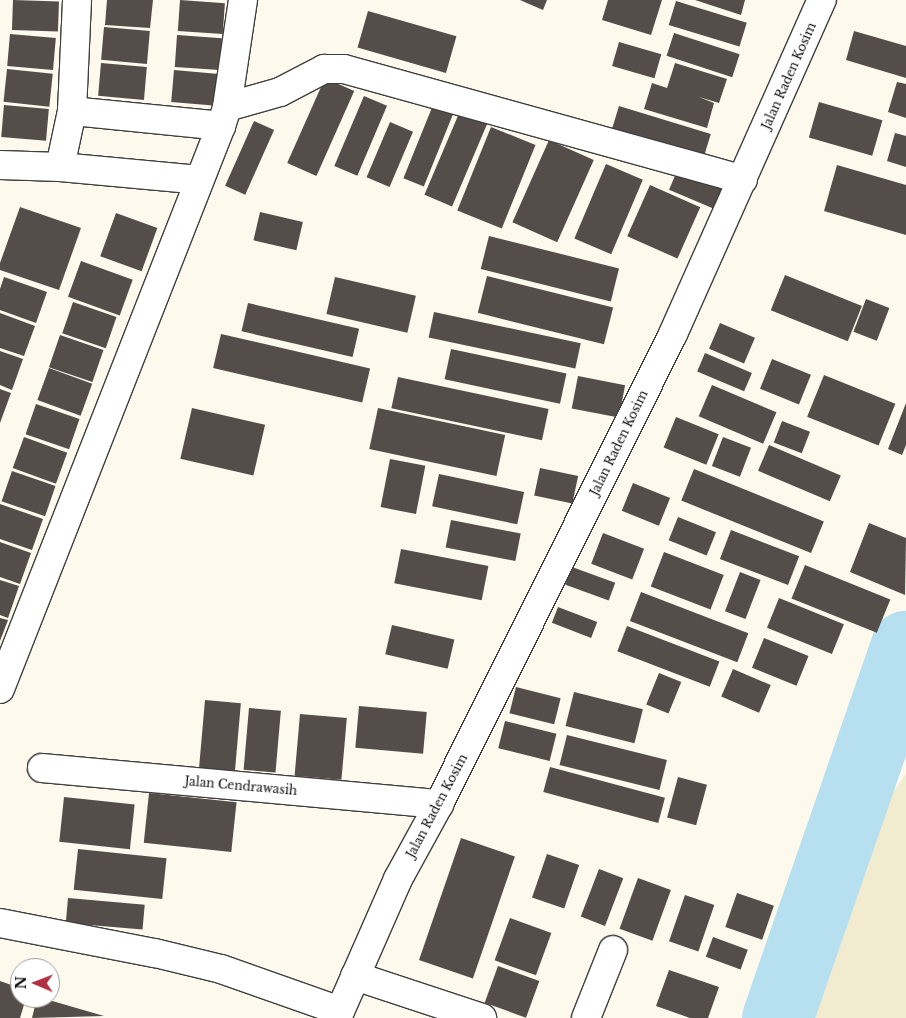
<!DOCTYPE html>
<html>
<head>
<meta charset="utf-8">
<style>
  body { margin:0 }
  #map { position:relative; width:906px; height:1018px; overflow:hidden; background:#fdf9ed; font-family:"Libre Baskerville",serif }
  div>[style] { position:absolute }
  [style*='--x'] { left:calc(var(--x)*1px); top:calc(var(--y)*1px); width:calc(var(--w)*1px); rotate:calc(var(--a)*1deg) }
  .farmland>* { inset:0; background:#f1ecd0 }
  .river>* { height:71px; margin:-35.5px; padding:0 35.5px; transform-origin:35.5px; border-radius:35.5px; background:#b6dff0 }
  .building>* { inset:0; background:#544d4a; transform-origin:0 0 }
  .roads { filter:drop-shadow(1px 0 #3f3f3f) drop-shadow(-1px 0 #3f3f3f) drop-shadow(0 1px #3f3f3f) drop-shadow(0 -1px #3f3f3f) }
  .street>* { height:28px; margin:-14px; padding:0 14px; transform-origin:14px; border-radius:14px; background:#fff }
  span { translate:-50% -50%; white-space:nowrap; text-align:center; line-height:1.15; -webkit-text-stroke:5px #fff; paint-order:stroke }
  .street-label { font-size:12px; color:#0c0c0c }
  .north { position:absolute; left:10px; top:958px; width:50px; height:50px; box-sizing:border-box; background:#fff; border:1px solid #9e9e9e; border-radius:50%; rotate:271deg; font-size:14px; font-weight:700; line-height:20px; text-align:center; color:#0c0c0c }
  .north::after { content:''; display:block; margin:auto; width:18px; height:22px; background:#af3141; clip-path:polygon(50% 0,100% 100%,50% 72%,0 100%) }
</style>
</head>
<body>
<div id="map">
  <div class="farmland">
    <i style="clip-path:polygon(906px 774px,906px 1018px,800px 1018px,881px 809px)"></i>
  </div>
  <div class="river">
    <i style="--x:777;--y:1018;--w:394;--a:-70.9"></i>
  </div>
  <div class="building">
    <i style="left:13px;top:0;width:46px;height:30px;rotate:2deg"></i>
    <i style="clip-path:polygon(107px 0,153px 0,150px 28px,105px 25px)"></i>
    <i style="left:180px;top:0;width:45px;height:31px;rotate:4deg"></i>
    <i style="clip-path:polygon(520px 0,547px 0,543px 10px)"></i>
    <i style="clip-path:polygon(608px 0,662px 0,651px 35px,602px 20px)"></i>
    <i style="clip-path:polygon(695px 0,745px 0,741px 15px)"></i>
    <i style="left:676px;top:1px;width:74px;height:25px;rotate:17deg"></i>
    <i style="left:368px;top:11px;width:92px;height:38px;rotate:16deg"></i>
    <i style="left:104px;top:27px;width:46px;height:33px;rotate:5deg"></i>
    <i style="clip-path:polygon(854px 31px,906px 46px,906px 78px,846px 60px)"></i>
    <i style="left:674px;top:33px;width:69px;height:24px;rotate:18deg"></i>
    <i style="left:10px;top:34px;width:46px;height:32px;rotate:5deg"></i>
    <i style="left:177px;top:35px;width:45px;height:32px;rotate:4deg"></i>
    <i style="left:619px;top:42px;width:44px;height:25px;rotate:16deg"></i>
    <i style="left:101px;top:63px;width:46px;height:33px;rotate:5deg"></i>
    <i style="clip-path:polygon(675px 63px,727px 79px,719px 103px,699px 97px,714px 103px,707px 128px,644px 109px,652px 83px,667px 88px)"></i>
    <i style="left:7px;top:69px;width:46px;height:33px;rotate:6deg"></i>
    <i style="left:174px;top:70px;width:45px;height:32px;rotate:5deg"></i>
    <i style="left:325px;top:78px;width:32px;height:93px;rotate:24deg"></i>
    <i style="clip-path:polygon(897px 82px,906px 84px,906px 118px,888px 112px)"></i>
    <i style="left:364px;top:96px;width:25px;height:76px;rotate:23deg"></i>
    <i style="left:819px;top:102px;width:66px;height:37px;rotate:16deg"></i>
    <i style="left:4px;top:105px;width:45px;height:32px;rotate:5deg"></i>
    <i style="left:433px;top:105px;width:22px;height:79px;rotate:22deg"></i>
    <i style="left:619px;top:106px;width:96px;height:23px;rotate:17deg"></i>
    <i style="left:460px;top:111px;width:30px;height:91px;rotate:23deg"></i>
    <i style="left:254px;top:121px;width:22px;height:71px;rotate:24deg"></i>
    <i style="left:390px;top:122px;width:25px;height:60px;rotate:23deg"></i>
    <i style="left:491px;top:127px;width:48px;height:90px;rotate:22deg"></i>
    <i style="clip-path:polygon(895px 133px,906px 136px,906px 167px,887px 161px)"></i>
    <i style="left:549px;top:140px;width:49px;height:90px;rotate:24deg"></i>
    <i style="left:606px;top:164px;width:40px;height:81px;rotate:23deg"></i>
    <i style="left:680px;top:164px;width:50px;height:28px;rotate:23deg"></i>
    <i style="clip-path:polygon(837px 165px,906px 185px,906px 235px,824px 211px)"></i>
    <i style="left:650px;top:185px;width:55px;height:56px;rotate:24deg"></i>
    <i style="clip-path:polygon(20px 207px,81px 228px,59px 290px,0 270px,0 263px)"></i>
    <i style="left:260px;top:212px;width:44px;height:29px;rotate:13deg"></i>
    <i style="left:116px;top:213px;width:44px;height:46px;rotate:20deg"></i>
    <i style="left:489px;top:236px;width:134px;height:34px;rotate:14deg"></i>
    <i style="left:81px;top:261px;width:55px;height:38px;rotate:20deg"></i>
    <i style="left:785px;top:275px;width:83px;height:38px;rotate:22deg"></i>
    <i style="left:487px;top:276px;width:130px;height:38px;rotate:14deg"></i>
    <i style="clip-path:polygon(4px 277px,47px 292px,36px 323px,0 310px,0 289px)"></i>
    <i style="left:335px;top:277px;width:83px;height:38px;rotate:13deg"></i>
    <i style="left:866px;top:299px;width:25px;height:35px;rotate:21deg"></i>
    <i style="left:73px;top:302px;width:46px;height:33px;rotate:19deg"></i>
    <i style="left:248px;top:303px;width:114px;height:29px;rotate:13deg"></i>
    <i style="left:434px;top:312px;width:150px;height:26px;rotate:12deg"></i>
    <i style="clip-path:polygon(0 313px,35px 326px,24px 356px,0 348px)"></i>
    <i style="left:720px;top:323px;width:38px;height:28px;rotate:23deg"></i>
    <i style="left:221px;top:334px;width:153px;height:35px;rotate:13deg"></i>
    <i style="left:60px;top:335px;width:46px;height:34px;rotate:19deg"></i>
    <i style="left:451px;top:349px;width:118px;height:31px;rotate:12deg"></i>
    <i style="clip-path:polygon(0 351px,23px 359px,12px 390px,0 385px)"></i>
    <i style="left:705px;top:353px;width:51px;height:20px;rotate:23deg"></i>
    <i style="left:772px;top:359px;width:42px;height:32px;rotate:22deg"></i>
    <i style="left:49px;top:368px;width:46px;height:34px;rotate:20deg"></i>
    <i style="left:824px;top:375px;width:77px;height:45px;rotate:22deg"></i>
    <i style="left:578px;top:376px;width:48px;height:33px;rotate:11deg"></i>
    <i style="left:398px;top:377px;width:154px;height:32px;rotate:12deg"></i>
    <i style="left:712px;top:385px;width:70px;height:34px;rotate:23deg"></i>
    <i style="clip-path:polygon(0 389px,11px 393px,0 423px)"></i>
    <i style="clip-path:polygon(906px 403px,906px 445px,902px 455px,888px 449px)"></i>
    <i style="left:36px;top:404px;width:46px;height:32px;rotate:19deg"></i>
    <i style="left:192px;top:408px;width:75px;height:52px;rotate:13deg"></i>
    <i style="left:378px;top:408px;width:130px;height:42px;rotate:12deg"></i>
    <i style="left:676px;top:417px;width:46px;height:33px;rotate:22deg"></i>
    <i style="left:782px;top:421px;width:30px;height:23px;rotate:21deg"></i>
    <i style="left:24px;top:437px;width:46px;height:33px;rotate:20deg"></i>
    <i style="left:723px;top:437px;width:30px;height:31px;rotate:21deg"></i>
    <i style="left:769px;top:445px;width:78px;height:28px;rotate:23deg"></i>
    <i style="left:390px;top:459px;width:36px;height:49px;rotate:11deg"></i>
    <i style="left:540px;top:468px;width:39px;height:28px;rotate:12deg"></i>
    <i style="left:694px;top:469px;width:140px;height:34px;rotate:22deg"></i>
    <i style="left:12px;top:471px;width:46px;height:32px;rotate:19deg"></i>
    <i style="left:439px;top:474px;width:87px;height:33px;rotate:12deg"></i>
    <i style="left:633px;top:483px;width:40px;height:30px;rotate:22deg"></i>
    <i style="clip-path:polygon(0 504px,43px 519px,32px 550px,0 539px)"></i>
    <i style="left:678px;top:517px;width:41px;height:25px;rotate:22deg"></i>
    <i style="left:451px;top:520px;width:71px;height:28px;rotate:11deg"></i>
    <i style="clip-path:polygon(869px 523px,906px 538px,905px 595px,850px 572px)"></i>
    <i style="left:731px;top:530px;width:73px;height:31px;rotate:21deg"></i>
    <i style="left:603px;top:533px;width:44px;height:33px;rotate:21deg"></i>
    <i style="clip-path:polygon(0 542px,31px 553px,20px 584px,0 577px)"></i>
    <i style="left:401px;top:549px;width:89px;height:35px;rotate:11deg"></i>
    <i style="left:664px;top:552px;width:64px;height:37px;rotate:21deg"></i>
    <i style="left:805px;top:565px;width:92px;height:36px;rotate:22deg"></i>
    <i style="left:572px;top:567px;width:46px;height:19px;rotate:20deg"></i>
    <i style="left:740px;top:572px;width:22px;height:42px;rotate:21deg"></i>
    <i style="clip-path:polygon(0 580px,19px 586px,8px 618px,0 615px)"></i>
    <i style="left:641px;top:592px;width:115px;height:31px;rotate:21deg"></i>
    <i style="left:779px;top:598px;width:70px;height:32px;rotate:22deg"></i>
    <i style="left:558px;top:607px;width:42px;height:17px;rotate:21deg"></i>
    <i style="clip-path:polygon(0 618px,8px 620px,0 641px)"></i>
    <i style="left:392px;top:625px;width:64px;height:30px;rotate:13deg"></i>
    <i style="left:627px;top:626px;width:99px;height:27px;rotate:21deg"></i>
    <i style="left:764px;top:638px;width:48px;height:32px;rotate:22deg"></i>
    <i style="left:733px;top:669px;width:41px;height:30px;rotate:23deg"></i>
    <i style="left:659px;top:673px;width:24px;height:34px;rotate:22deg"></i>
    <i style="left:516px;top:687px;width:46px;height:27px;rotate:14deg"></i>
    <i style="left:574px;top:692px;width:71px;height:35px;rotate:14deg"></i>
    <i style="left:205px;top:700px;width:36px;height:72px;rotate:5deg"></i>
    <i style="left:359px;top:706px;width:68px;height:42px;rotate:5deg"></i>
    <i style="left:249px;top:708px;width:32px;height:62px;rotate:5deg"></i>
    <i style="left:300px;top:714px;width:47px;height:62px;rotate:5deg"></i>
    <i style="left:505px;top:721px;width:53px;height:28px;rotate:14deg"></i>
    <i style="left:567px;top:735px;width:103px;height:31px;rotate:14deg"></i>
    <i style="left:550px;top:767px;width:119px;height:26px;rotate:15deg"></i>
    <i style="left:678px;top:777px;width:30px;height:42px;rotate:15deg"></i>
    <i style="left:149px;top:793px;width:88px;height:50px;rotate:6deg"></i>
    <i style="left:64px;top:797px;width:71px;height:45px;rotate:6deg"></i>
    <i style="left:461px;top:838px;width:57px;height:129px;rotate:19deg"></i>
    <i style="left:78px;top:849px;width:89px;height:41px;rotate:6deg"></i>
    <i style="left:547px;top:854px;width:34px;height:46px;rotate:19deg"></i>
    <i style="left:599px;top:869px;width:26px;height:51px;rotate:21deg"></i>
    <i style="left:638px;top:878px;width:35px;height:54px;rotate:20deg"></i>
    <i style="left:737px;top:893px;width:39px;height:36px;rotate:19deg"></i>
    <i style="left:685px;top:895px;width:31px;height:49px;rotate:19deg"></i>
    <i style="left:68px;top:898px;width:77px;height:25px;rotate:5deg"></i>
    <i style="left:510px;top:918px;width:44px;height:45px;rotate:20deg"></i>
    <i style="left:713px;top:937px;width:37px;height:21px;rotate:20deg"></i>
    <i style="left:498px;top:966px;width:44px;height:39px;rotate:20deg"></i>
    <i style="clip-path:polygon(669px 970px,719px 987px,708px 1018px,690px 1018px,656px 1006px)"></i>
    <i style="clip-path:polygon(0 981px,20px 988px,20px 998px,26px 998px,20px 1018px,0 1018px)"></i>
    <i style="clip-path:polygon(37px 998px,42px 998px,104px 1016px,32px 1018px)"></i>
  </div>
  <div class="roads">
    <div class="street">
      <i style="--x:227;--y:107;--w:55;--a:-15.8"></i>
      <i style="--x:280;--y:92;--w:50;--a:-27.6"></i>
      <i style="--x:324;--y:69;--w:20;--a:0"></i>
      <i style="--x:344;--y:69;--w:414;--a:15.5"></i>
      <i style="--x:72;--y:111;--w:150;--a:5.7"></i>
      <i style="--x:0;--y:165;--w:60;--a:1.9"></i>
      <i style="--x:60;--y:167;--w:140;--a:5.3"></i>
      <i style="--x:60;--y:167;--w:57;--a:-77.9"></i>
      <i style="--x:72;--y:111;--w:111;--a:-87.4"></i>
      <i style="--x:0;--y:689;--w:605;--a:-68.57"></i>
      <i style="--x:221;--y:126;--w:20;--a:-72"></i>
      <i style="--x:227;--y:107;--w:108;--a:-81.5"></i>
      <i style="--x:42;--y:768;--w:399;--a:5.2"></i>
      <i style="--x:0;--y:923;--w:158;--a:11"></i>
      <i style="--x:155;--y:953;--w:68;--a:13.6"></i>
      <i style="--x:221;--y:969;--w:126;--a:19.4"></i>
      <i style="--x:355;--y:976;--w:134;--a:18.3"></i>
      <i style="--x:337;--y:1018;--w:152;--a:-66.3"></i>
      <i style="--x:398;--y:879;--w:85;--a:-61.3"></i>
      <i style="--x:439;--y:804;--w:525;--a:-63.53"></i>
      <i style="--x:673;--y:334;--w:366;--a:-66"></i>
      <i style="--x:586;--y:1018;--w:73;--a:-68.3"></i>
    </div>
  </div>
  <div class="street-label">
    <span style="left:789px;top:76px;rotate:-66deg">Jalan Raden Kosim</span>
    <span style="left:619px;top:443px;rotate:-64deg">Jalan Raden Kosim</span>
    <span style="left:241px;top:786px;rotate:5deg">Jalan Cendrawasih</span>
    <span style="left:437px;top:806px;rotate:-62deg">Jalan Raden Kosim</span>
  </div>
  <div class="north">N</div>
</div>
</body>
</html>
